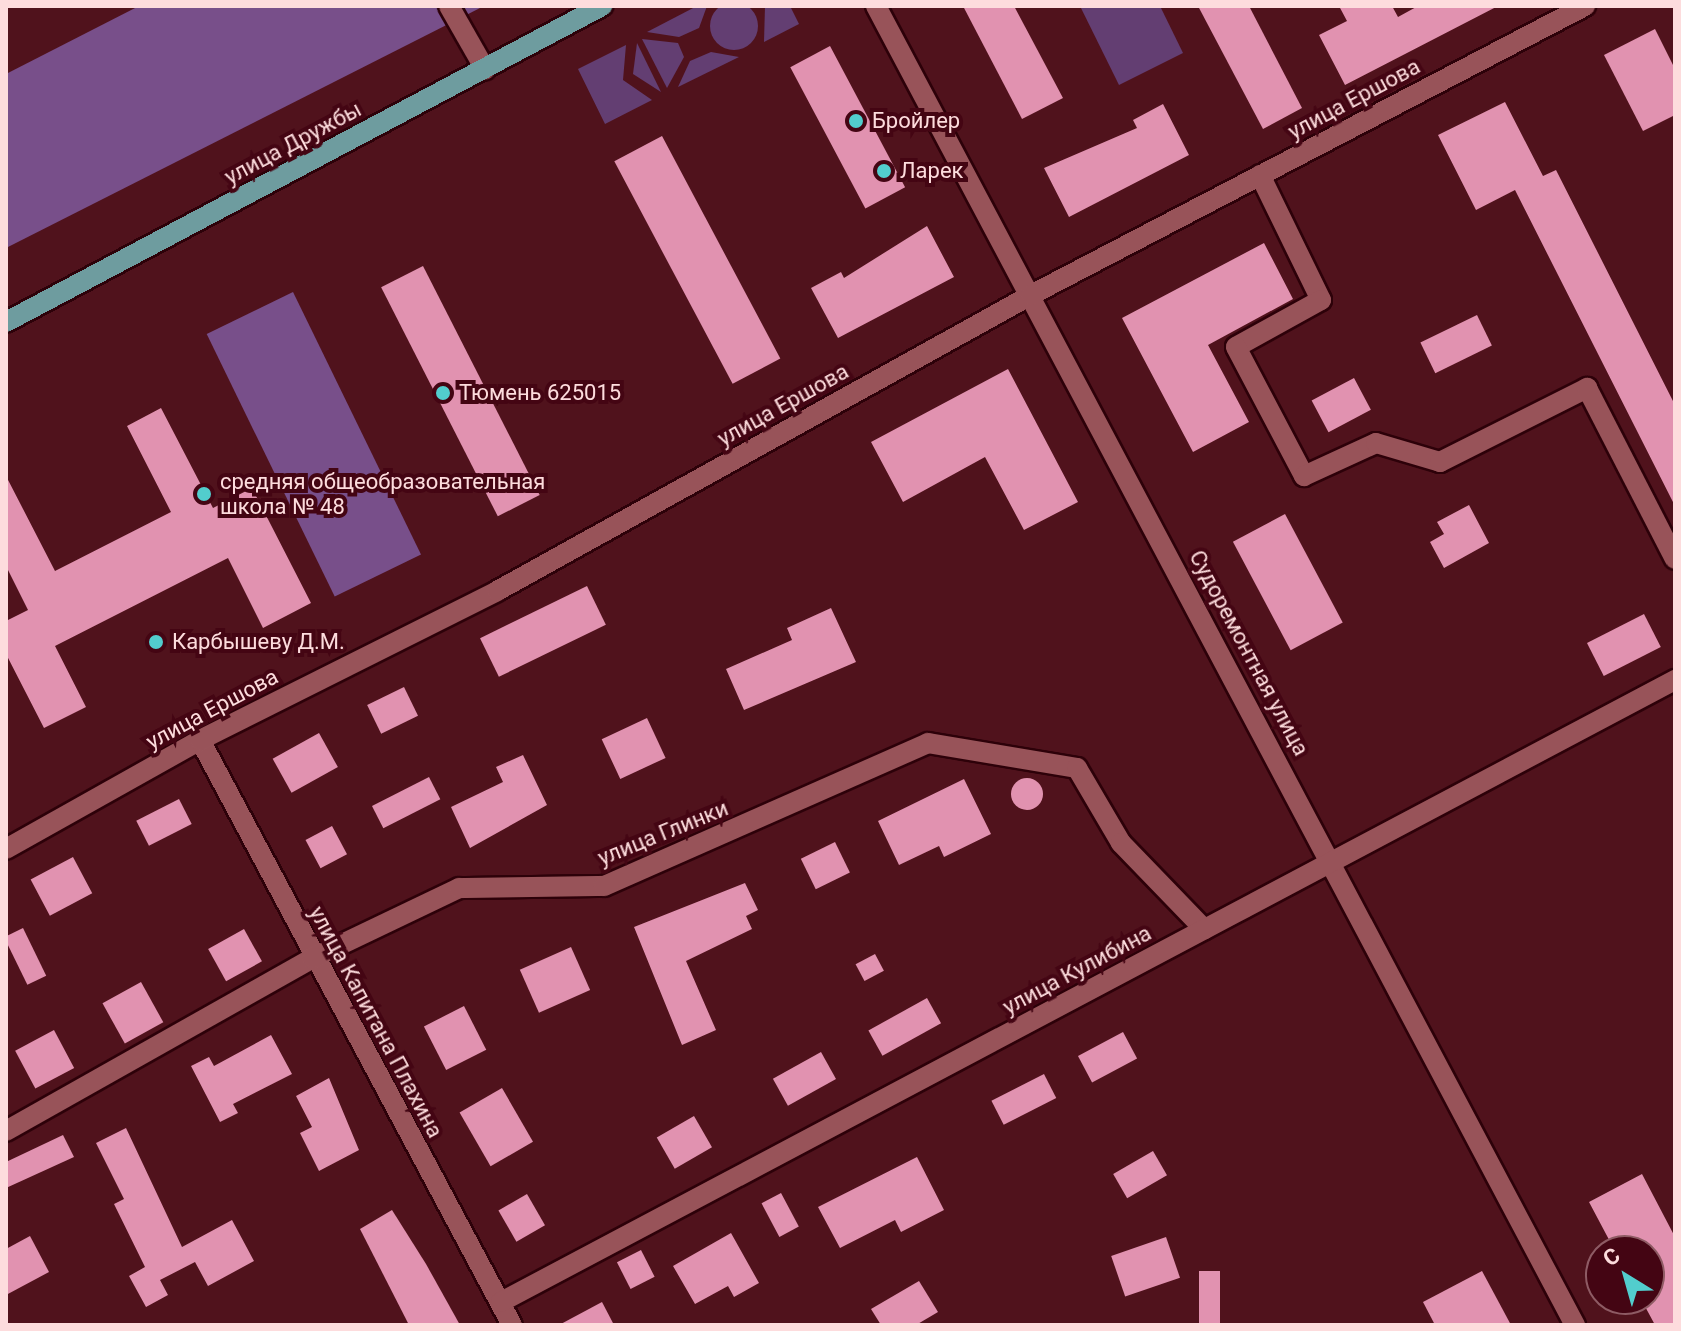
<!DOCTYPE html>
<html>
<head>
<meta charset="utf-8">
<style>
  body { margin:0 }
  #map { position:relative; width:1681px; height:1331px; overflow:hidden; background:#50121c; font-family:Roboto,sans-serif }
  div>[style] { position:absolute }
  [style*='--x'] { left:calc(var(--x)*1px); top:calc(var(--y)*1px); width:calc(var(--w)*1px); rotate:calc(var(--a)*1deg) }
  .green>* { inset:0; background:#633e72 }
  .round { border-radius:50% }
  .forest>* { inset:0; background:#784f8a; transform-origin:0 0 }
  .building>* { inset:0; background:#e192b0; transform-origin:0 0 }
  .roads { filter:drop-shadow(2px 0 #2d0109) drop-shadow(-2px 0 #2d0109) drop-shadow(0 2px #2d0109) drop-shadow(0 -2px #2d0109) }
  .minor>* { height:20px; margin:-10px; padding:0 10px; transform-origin:10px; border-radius:10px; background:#985359 }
  .major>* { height:20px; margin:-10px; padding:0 10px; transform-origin:10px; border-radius:10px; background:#6e9c9f }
  .dots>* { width:22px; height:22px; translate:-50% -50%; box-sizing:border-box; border:4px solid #440513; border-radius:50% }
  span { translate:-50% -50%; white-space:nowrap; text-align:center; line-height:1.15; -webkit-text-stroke:8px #440513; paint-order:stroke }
  .street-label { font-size:22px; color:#fddcdd }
  .poi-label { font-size:22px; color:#fddcdd }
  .left { translate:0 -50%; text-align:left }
  .frame { position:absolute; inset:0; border:8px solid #fddcdd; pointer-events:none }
  .north { position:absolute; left:1585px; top:1235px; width:80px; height:80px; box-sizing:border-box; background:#440513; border:2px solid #8e5b64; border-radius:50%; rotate:323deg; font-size:22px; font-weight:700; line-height:32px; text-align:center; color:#fddcdd }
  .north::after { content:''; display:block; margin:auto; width:28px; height:36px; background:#52cdcd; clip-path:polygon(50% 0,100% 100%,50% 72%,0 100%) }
</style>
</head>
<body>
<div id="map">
  <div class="green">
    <i class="round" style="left:710px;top:2px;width:48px;height:48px"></i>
    <i style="clip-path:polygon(697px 6px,707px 6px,699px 28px,679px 37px,647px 32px)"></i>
    <i style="clip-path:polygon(765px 6px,790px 6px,799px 24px,764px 42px)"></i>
    <i style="clip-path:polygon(1080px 6px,1160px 6px,1183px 53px,1119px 85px)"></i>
    <i style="clip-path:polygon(642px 39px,678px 43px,684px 57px,667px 88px)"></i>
    <i style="clip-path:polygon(637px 43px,661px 92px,633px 74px)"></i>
    <i style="clip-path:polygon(626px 45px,623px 80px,652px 100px,605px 124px,578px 69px)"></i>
    <i style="clip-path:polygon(711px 52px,739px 57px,678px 87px,690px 61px)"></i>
  </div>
  <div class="forest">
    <i style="clip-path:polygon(139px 6px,484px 6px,6px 248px,6px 74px)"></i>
    <i style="left:293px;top:292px;width:292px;height:96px;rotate:64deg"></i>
  </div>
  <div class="building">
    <i style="clip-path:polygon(963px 6px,1014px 6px,1063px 98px,1022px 119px)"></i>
    <i style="clip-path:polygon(1198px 6px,1249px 6px,1302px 108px,1263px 129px)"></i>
    <i style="clip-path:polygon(1339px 6px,1392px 6px,1398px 17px,1418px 6px,1498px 6px,1345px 85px,1319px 35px,1347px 21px)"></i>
    <i style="clip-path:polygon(1655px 29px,1675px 69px,1675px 115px,1643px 131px,1604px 55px)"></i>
    <i style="left:830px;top:46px;width:160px;height:45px;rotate:62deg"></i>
    <i style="clip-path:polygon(1505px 102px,1543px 176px,1556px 170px,1675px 405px,1675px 506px,1515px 190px,1476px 210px,1438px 135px)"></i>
    <i style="clip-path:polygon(1163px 104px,1189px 155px,1069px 217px,1044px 168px,1137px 128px,1133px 120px)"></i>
    <i style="left:662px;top:136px;width:252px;height:54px;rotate:62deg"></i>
    <i style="clip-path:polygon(927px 226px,954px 277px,838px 338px,811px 288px,841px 272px,844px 278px)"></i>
    <i style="clip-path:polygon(1264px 243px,1293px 299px,1208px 345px,1249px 422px,1193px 452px,1122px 318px)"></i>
    <i style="left:423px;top:266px;width:257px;height:47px;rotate:63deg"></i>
    <i style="left:1477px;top:315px;width:34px;height:63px;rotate:64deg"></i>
    <i style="clip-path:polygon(1008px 369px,1078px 502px,1024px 530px,985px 457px,903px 502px,871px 442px)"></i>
    <i style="left:1354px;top:378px;width:36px;height:48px;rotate:62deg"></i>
    <i style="clip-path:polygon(161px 408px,213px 508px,252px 488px,311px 603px,263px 628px,228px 558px,55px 646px,86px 707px,44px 728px,6px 654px,6px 621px,28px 610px,6px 566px,6px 476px,55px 571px,171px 512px,127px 426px)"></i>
    <i style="clip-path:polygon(1469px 505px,1489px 543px,1444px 568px,1430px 542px,1444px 534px,1437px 522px)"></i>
    <i style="left:1285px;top:514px;width:123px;height:59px;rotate:62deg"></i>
    <i style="left:587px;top:586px;width:43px;height:119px;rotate:64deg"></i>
    <i style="clip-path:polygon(831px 608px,856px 662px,744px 710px,726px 669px,792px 640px,787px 628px)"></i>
    <i style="left:1644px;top:614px;width:37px;height:64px;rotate:63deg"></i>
    <i style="left:404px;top:687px;width:32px;height:41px;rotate:64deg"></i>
    <i style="left:647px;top:718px;width:44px;height:50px;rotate:65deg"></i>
    <i style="left:319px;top:733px;width:39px;height:53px;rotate:61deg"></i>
    <i style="clip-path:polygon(523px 755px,547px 805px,470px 848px,451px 807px,503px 782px,496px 767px)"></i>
    <i style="left:429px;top:777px;width:25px;height:64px;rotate:63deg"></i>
    <i class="round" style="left:1011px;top:778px;width:32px;height:32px"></i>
    <i style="clip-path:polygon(964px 779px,991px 834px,944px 857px,939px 846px,899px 865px,878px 821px)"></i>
    <i style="left:179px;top:799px;width:28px;height:48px;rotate:63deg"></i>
    <i style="left:332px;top:826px;width:32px;height:30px;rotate:62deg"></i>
    <i style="left:835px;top:842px;width:34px;height:38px;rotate:64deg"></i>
    <i style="left:73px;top:857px;width:41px;height:48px;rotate:62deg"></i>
    <i style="clip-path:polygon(745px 883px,758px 910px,746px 916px,752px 929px,686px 961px,716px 1030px,682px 1045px,634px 927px)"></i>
    <i style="left:23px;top:928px;width:53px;height:21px;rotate:64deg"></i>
    <i style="left:244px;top:929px;width:37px;height:41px;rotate:61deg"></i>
    <i style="left:571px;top:947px;width:47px;height:56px;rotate:66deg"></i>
    <i style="left:875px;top:954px;width:19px;height:22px;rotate:62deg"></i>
    <i style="left:141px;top:982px;width:46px;height:44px;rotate:61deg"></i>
    <i style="left:927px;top:998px;width:29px;height:67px;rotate:61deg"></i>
    <i style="left:464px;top:1006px;width:49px;height:45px;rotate:63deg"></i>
    <i style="left:54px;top:1030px;width:43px;height:44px;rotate:62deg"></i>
    <i style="left:1123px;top:1032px;width:30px;height:51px;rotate:62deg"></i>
    <i style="clip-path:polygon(271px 1035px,292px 1074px,233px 1104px,238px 1113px,220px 1122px,191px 1066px,209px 1057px,214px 1066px)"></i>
    <i style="left:821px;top:1052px;width:31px;height:55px;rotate:61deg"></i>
    <i style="left:1044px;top:1074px;width:27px;height:59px;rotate:63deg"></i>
    <i style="clip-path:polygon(329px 1078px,359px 1150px,319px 1171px,300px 1133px,312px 1127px,296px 1096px)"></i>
    <i style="left:502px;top:1088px;width:62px;height:49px;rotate:60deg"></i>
    <i style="left:694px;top:1116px;width:36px;height:43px;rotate:60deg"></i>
    <i style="clip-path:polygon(126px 1128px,182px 1247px,232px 1220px,254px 1261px,208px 1286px,195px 1262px,160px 1280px,168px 1295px,146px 1307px,129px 1276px,145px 1267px,114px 1204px,124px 1199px,96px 1143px)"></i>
    <i style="clip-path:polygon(63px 1135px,74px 1157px,6px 1188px,6px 1162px)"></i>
    <i style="left:1153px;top:1151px;width:28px;height:46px;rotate:60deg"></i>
    <i style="clip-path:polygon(917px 1157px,944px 1210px,901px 1232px,895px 1220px,840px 1248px,818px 1207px)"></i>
    <i style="clip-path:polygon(1642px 1174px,1675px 1237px,1675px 1325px,1655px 1325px,1641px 1299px,1649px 1299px,1649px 1251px,1615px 1251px,1589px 1202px)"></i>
    <i style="left:781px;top:1193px;width:38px;height:22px;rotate:62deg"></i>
    <i style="left:527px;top:1194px;width:36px;height:33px;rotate:60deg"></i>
    <i style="clip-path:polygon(392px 1210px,426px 1264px,460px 1325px,409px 1325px,360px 1229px)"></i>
    <i style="clip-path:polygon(731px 1233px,759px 1283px,734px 1297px,728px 1286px,695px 1304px,673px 1266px)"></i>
    <i style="clip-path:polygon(30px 1236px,49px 1272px,6px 1295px,6px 1249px)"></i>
    <i style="left:1166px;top:1237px;width:43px;height:58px;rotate:71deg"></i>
    <i style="left:641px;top:1250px;width:30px;height:27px;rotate:63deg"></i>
    <i style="left:1199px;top:1271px;width:21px;height:54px"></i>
    <i style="clip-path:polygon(1482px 1271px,1511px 1325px,1435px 1325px,1423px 1302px)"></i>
    <i style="clip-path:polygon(919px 1281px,938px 1312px,916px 1325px,881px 1325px,871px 1309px)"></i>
    <i style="clip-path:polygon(602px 1302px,614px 1325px,559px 1325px)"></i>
  </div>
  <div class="roads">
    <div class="minor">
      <i style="--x:449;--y:6;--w:73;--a:60.3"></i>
      <i style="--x:876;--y:6;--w:1493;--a:62.08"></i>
      <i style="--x:1260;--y:175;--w:139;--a:64"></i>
      <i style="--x:1321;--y:300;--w:97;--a:151.1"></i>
      <i style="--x:1236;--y:347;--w:146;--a:62.2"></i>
      <i style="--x:1304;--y:476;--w:79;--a:-24.6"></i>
      <i style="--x:1376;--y:443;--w:67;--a:16.5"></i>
      <i style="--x:1440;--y:462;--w:165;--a:-26.7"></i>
      <i style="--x:1587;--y:388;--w:192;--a:62.8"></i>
      <i style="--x:200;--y:740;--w:663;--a:61.93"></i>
      <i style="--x:6;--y:849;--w:223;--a:-29.3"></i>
      <i style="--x:200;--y:740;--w:332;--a:-26.6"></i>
      <i style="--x:497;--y:591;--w:611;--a:-29"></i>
      <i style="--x:1031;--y:295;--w:625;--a:-27.55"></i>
      <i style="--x:6;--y:1131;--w:352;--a:-29.4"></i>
      <i style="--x:313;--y:958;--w:162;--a:-25.6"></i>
      <i style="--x:459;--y:888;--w:145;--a:-0.8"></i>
      <i style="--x:604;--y:886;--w:354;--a:-23.8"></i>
      <i style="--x:928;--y:743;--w:151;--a:9.5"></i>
      <i style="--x:1077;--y:768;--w:87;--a:59.6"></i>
      <i style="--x:1121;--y:843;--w:120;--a:46"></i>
      <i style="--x:501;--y:1302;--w:1329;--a:-27.92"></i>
    </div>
    <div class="major">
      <i style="--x:6;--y:322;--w:675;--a:-27.93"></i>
    </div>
  </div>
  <div class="dots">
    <i style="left:856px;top:121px;background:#52cdcd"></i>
    <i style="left:884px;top:171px;background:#52cdcd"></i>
    <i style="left:443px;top:393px;background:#52cdcd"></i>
    <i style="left:204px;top:494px;background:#52cdcd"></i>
    <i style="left:156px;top:642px;background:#52cdcd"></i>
  </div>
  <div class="street-label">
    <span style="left:1354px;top:99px;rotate:-28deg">улица Ершова</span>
    <span style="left:293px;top:143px;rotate:-28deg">улица Дружбы</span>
    <span style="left:783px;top:405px;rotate:-29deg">улица Ершова</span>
    <span style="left:1249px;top:653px;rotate:62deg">Судоремонтная улица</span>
    <span style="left:212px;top:709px;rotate:-28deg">улица Ершова</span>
    <span style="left:663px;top:833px;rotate:-22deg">улица Глинки</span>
    <span style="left:1077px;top:970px;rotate:-28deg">улица Кулибина</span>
    <span style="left:376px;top:1022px;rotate:62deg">улица Капитана Плахина</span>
  </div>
  <div class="poi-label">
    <span class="left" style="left:872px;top:121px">Бройлер</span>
    <span class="left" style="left:900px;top:171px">Ларек</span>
    <span class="left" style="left:459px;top:393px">Тюмень 625015</span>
    <span class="left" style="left:220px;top:494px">средняя общеобразовательная<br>школа № 48</span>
    <span class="left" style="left:172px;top:642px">Карбышеву Д.М.</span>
  </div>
  <div class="frame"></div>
  <div class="north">С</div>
</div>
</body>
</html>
